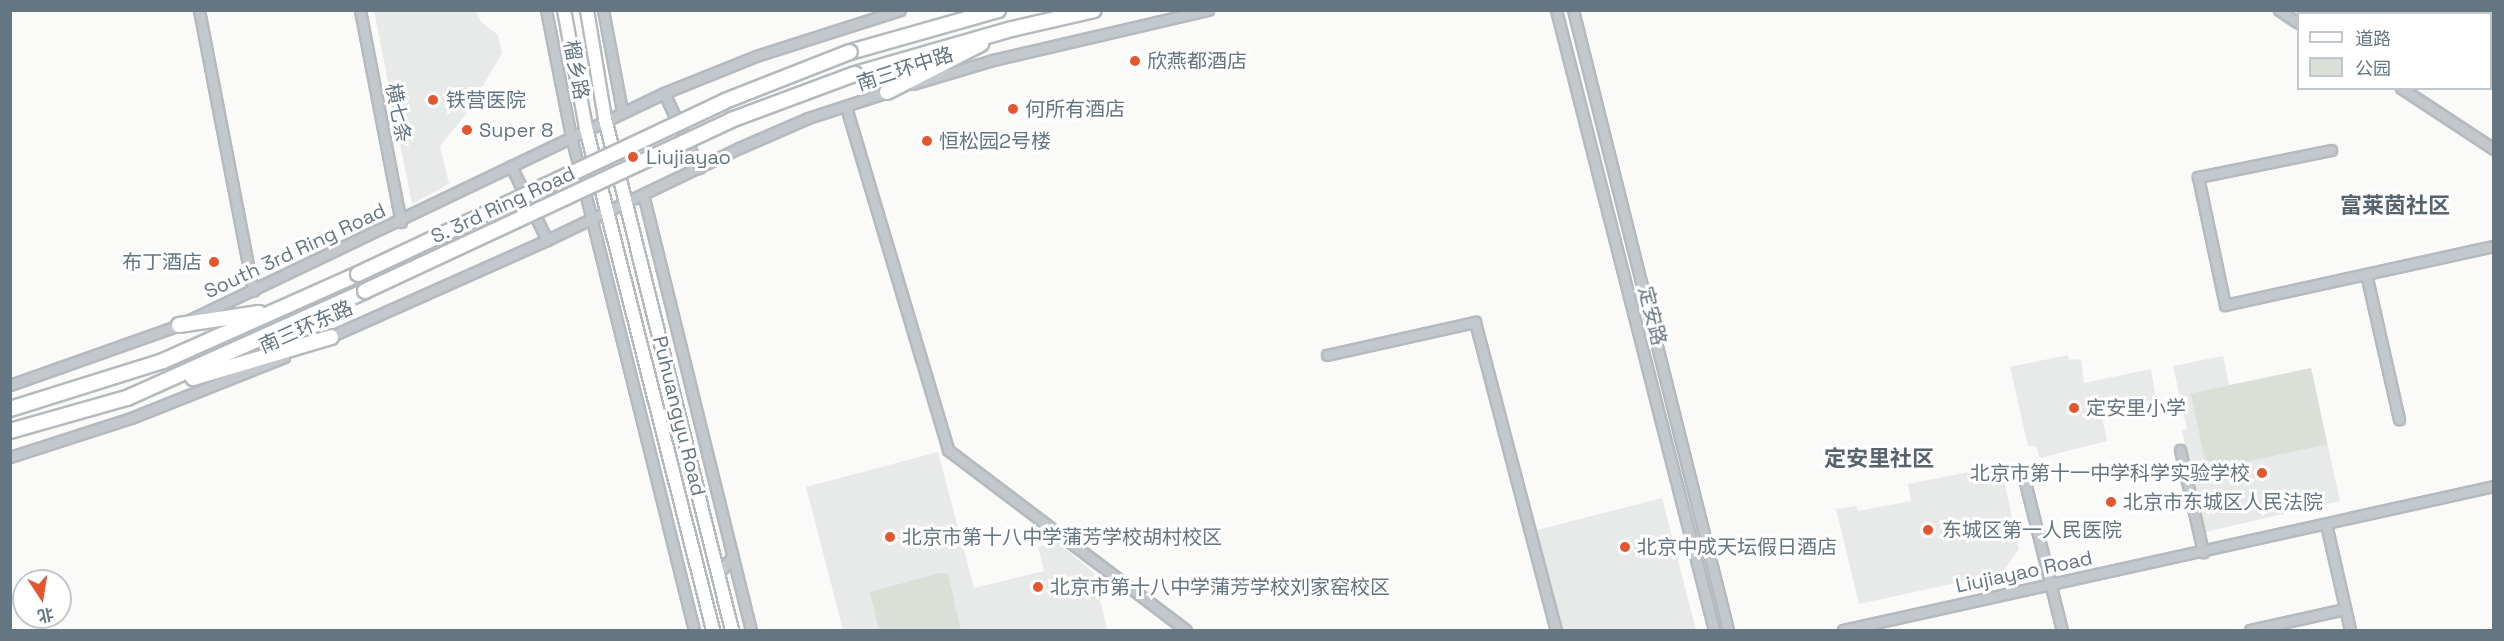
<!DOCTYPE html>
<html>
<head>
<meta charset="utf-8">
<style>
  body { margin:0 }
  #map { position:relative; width:2504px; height:641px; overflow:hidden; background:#fafaf8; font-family:"Space Grotesk","Noto Sans SC",sans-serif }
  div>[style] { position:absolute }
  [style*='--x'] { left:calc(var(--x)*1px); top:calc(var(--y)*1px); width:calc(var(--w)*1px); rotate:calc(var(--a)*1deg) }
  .built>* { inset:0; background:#e8e9e9 }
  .green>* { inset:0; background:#dadfd7; transform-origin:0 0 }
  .roads { filter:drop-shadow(2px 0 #b5babe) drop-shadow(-2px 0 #b5babe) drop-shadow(0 2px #b5babe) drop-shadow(0 -2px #b5babe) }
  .minor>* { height:9px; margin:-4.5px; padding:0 4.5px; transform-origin:4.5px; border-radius:4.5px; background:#c3c8cc }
  .major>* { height:12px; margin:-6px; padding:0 6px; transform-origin:6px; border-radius:6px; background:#fff }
  .highway>* { height:14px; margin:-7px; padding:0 7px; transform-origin:7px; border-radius:7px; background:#fff }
  .bridges { filter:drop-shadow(2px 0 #b4b9bd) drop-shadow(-2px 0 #b4b9bd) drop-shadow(0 2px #b4b9bd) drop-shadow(0 -2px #b4b9bd) }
  .highway-bridge>* { height:14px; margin:-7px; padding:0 7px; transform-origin:7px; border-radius:7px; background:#fff }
  .dots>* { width:16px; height:16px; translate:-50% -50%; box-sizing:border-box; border:3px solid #fff; border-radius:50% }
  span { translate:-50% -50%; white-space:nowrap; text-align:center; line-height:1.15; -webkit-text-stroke:6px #fff; paint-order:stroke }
  .poi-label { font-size:20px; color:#657683 }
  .left { translate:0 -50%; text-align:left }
  .right { translate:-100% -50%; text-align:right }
  .street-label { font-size:20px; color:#657683 }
  .quarter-label { font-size:22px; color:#57646e; font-weight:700 }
  .frame { position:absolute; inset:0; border:12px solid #657683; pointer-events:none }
  .legend { position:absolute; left:2297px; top:12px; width:195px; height:78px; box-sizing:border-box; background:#fff; border:2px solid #c1c8cd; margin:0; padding:8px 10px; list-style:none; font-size:18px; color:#657683 }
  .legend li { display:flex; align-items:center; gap:12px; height:30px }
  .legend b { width:30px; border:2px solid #c1c8cd }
  .north { position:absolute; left:12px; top:569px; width:60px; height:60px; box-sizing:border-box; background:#fff; border:2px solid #c1c8cd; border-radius:50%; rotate:168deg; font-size:16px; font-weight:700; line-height:24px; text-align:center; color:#657683 }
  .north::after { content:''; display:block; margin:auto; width:21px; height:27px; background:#e4572e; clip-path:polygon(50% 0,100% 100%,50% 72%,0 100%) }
</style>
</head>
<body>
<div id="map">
  <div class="built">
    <i style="clip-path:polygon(374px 11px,475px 11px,482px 23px,498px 35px,502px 53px,467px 113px,440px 146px,449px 184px,412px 204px)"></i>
    <i style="clip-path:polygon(2068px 355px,2069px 360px,2081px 359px,2084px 383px,2151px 369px,2156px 400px,2102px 416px,2107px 441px,2040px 458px,2036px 446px,2028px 446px,2010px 367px)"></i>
    <i style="clip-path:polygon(2223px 356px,2229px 385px,2311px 368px,2340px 501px,2205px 532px,2182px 431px,2187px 429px,2173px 366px)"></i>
    <i style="clip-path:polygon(938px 452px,974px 588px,1044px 571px,1038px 547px,1057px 542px,1106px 583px,1097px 586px,1107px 630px,843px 630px,806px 487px)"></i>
    <i style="clip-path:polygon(2001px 466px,2019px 549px,2002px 573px,1859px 604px,1836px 509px,1856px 506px,1858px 511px,1911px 501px,1908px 484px)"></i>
    <i style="clip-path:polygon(1662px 498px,1696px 630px,1562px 630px,1537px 530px)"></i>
  </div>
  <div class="green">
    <i style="left:2311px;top:368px;width:78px;height:123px;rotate:78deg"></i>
    <i style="clip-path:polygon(940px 573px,948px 574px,961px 630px,879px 630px,870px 592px)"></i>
  </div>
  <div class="roads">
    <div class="minor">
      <i style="--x:199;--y:10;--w:286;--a:79.1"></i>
      <i style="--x:360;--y:10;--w:216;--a:79.1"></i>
      <i style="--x:546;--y:10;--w:128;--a:78.8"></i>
      <i style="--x:571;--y:136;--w:509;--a:76.02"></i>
      <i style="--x:603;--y:10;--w:103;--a:79.3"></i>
      <i style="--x:1556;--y:10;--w:640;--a:75.7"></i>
      <i style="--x:1573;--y:10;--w:639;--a:75.96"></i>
      <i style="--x:2279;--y:10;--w:23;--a:34"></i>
      <i style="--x:913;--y:84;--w:84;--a:-16.7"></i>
      <i style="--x:993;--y:60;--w:221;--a:-13.1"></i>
      <i style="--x:2401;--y:88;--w:111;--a:33.3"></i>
      <i style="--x:664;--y:93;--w:83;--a:65"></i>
      <i style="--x:846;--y:107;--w:358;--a:73.4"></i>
      <i style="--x:948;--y:450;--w:298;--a:37.1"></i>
      <i style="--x:2331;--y:150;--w:136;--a:168.5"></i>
      <i style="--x:2198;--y:177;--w:131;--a:78.1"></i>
      <i style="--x:2225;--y:305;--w:275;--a:-12.4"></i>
      <i style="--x:511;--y:166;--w:82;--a:64.1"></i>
      <i style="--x:643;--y:194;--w:449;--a:76.1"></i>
      <i style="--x:2366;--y:274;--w:149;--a:77.2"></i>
      <i style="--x:327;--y:338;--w:241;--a:-24"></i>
      <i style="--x:547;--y:240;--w:213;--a:-25.6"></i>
      <i style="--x:739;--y:148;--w:75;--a:-23.5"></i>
      <i style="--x:808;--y:118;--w:87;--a:-18"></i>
      <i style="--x:1327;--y:355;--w:152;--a:-12.6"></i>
      <i style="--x:1475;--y:322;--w:318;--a:75.3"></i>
      <i style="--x:10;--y:385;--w:179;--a:-19.5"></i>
      <i style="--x:179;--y:325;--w:538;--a:-25.56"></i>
      <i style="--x:664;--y:93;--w:99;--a:-21.9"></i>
      <i style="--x:756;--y:56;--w:151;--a:-17.7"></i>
      <i style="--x:2180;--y:450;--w:105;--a:77.3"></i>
      <i style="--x:10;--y:457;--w:127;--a:-17.9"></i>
      <i style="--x:131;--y:418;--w:165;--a:-21.7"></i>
      <i style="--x:2022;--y:470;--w:165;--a:76"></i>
      <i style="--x:2326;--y:524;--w:109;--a:77.2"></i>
      <i style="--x:718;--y:574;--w:23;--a:-50"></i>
      <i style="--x:1843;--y:630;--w:667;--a:-12.47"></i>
      <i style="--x:2250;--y:630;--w:97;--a:-12.5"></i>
    </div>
    <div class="major">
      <i style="--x:564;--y:10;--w:120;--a:79.4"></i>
      <i style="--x:586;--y:128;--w:518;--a:75.8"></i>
      <i style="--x:587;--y:10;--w:110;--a:80.6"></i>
      <i style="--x:605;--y:119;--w:527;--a:76.04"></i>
    </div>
    <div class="highway">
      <i style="--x:850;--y:52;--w:154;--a:-15.8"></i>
      <i style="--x:855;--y:74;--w:163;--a:-16"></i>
      <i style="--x:1012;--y:29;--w:84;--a:-13"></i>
      <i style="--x:887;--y:92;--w:106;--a:-27.1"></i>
      <i style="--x:179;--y:325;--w:81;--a:-8.5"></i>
      <i style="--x:193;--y:378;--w:144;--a:-16.5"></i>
      <i style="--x:10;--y:409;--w:160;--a:-17.4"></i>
      <i style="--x:163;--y:361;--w:214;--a:-24"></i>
      <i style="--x:10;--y:431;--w:122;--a:-15.8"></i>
      <i style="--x:127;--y:398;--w:261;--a:-24.2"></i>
    </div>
  </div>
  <div class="bridges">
    <div class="highway-bridge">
      <i style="--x:358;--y:274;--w:406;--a:-25.2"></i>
      <i style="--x:725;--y:101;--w:134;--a:-21.4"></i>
      <i style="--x:365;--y:291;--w:404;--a:-25"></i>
      <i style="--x:731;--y:120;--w:132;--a:-20.4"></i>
    </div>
  </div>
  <div class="dots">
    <i style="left:1135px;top:61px;background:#e4572e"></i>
    <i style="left:433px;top:100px;background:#e4572e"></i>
    <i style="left:1013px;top:109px;background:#e4572e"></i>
    <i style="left:467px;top:130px;background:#e4572e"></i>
    <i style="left:927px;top:141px;background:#e4572e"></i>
    <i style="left:633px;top:157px;background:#e4572e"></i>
    <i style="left:214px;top:262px;background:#e4572e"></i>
    <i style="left:2074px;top:408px;background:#e4572e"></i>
    <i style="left:2262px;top:473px;background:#e4572e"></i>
    <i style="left:2111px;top:502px;background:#e4572e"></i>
    <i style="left:1928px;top:530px;background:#e4572e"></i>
    <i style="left:890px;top:537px;background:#e4572e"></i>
    <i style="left:1625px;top:547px;background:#e4572e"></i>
    <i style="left:1038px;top:587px;background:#e4572e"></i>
  </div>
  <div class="poi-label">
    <span class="left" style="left:1147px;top:61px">欣燕都酒店</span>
    <span class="left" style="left:446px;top:100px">铁营医院</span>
    <span class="left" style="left:1025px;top:109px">何所有酒店</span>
    <span class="left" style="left:479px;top:130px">Super 8</span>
    <span class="left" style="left:939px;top:141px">恒松园2号楼</span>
    <span class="left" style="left:646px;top:157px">Liujiayao</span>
    <span class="right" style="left:202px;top:262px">布丁酒店</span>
    <span class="left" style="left:2086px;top:408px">定安里小学</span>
    <span class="right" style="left:2250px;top:473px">北京市第十一中学科学实验学校</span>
    <span class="left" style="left:2123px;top:502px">北京市东城区人民法院</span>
    <span class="left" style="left:1942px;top:530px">东城区第一人民医院</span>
    <span class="left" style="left:902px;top:537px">北京市第十八中学蒲芳学校胡村校区</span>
    <span class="left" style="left:1637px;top:547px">北京中成天坛假日酒店</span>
    <span class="left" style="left:1050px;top:587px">北京市第十八中学蒲芳学校刘家窑校区</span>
  </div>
  <div class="street-label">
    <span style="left:905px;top:69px;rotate:-18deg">南三环中路</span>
    <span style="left:576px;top:70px;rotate:79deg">榴乡路</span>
    <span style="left:398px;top:113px;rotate:79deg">横七条</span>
    <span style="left:503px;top:205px;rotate:-25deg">S. 3rd Ring Road</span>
    <span style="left:295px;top:251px;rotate:-25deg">South 3rd Ring Road</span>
    <span style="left:1652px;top:316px;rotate:76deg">定安路</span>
    <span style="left:306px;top:327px;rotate:-24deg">南三环东路</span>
    <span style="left:679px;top:416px;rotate:76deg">Puhuangyu Road</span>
    <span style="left:2024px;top:572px;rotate:-12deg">Liujiayao Road</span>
  </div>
  <div class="quarter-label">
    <span style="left:2395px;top:206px">富莱茵社区</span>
    <span style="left:1879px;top:459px">定安里社区</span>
  </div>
  <div class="frame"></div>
  <ul class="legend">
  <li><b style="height:8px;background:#fff"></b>道路</li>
  <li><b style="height:16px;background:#dadfd7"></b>公园</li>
  </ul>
  <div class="north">北</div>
</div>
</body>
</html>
